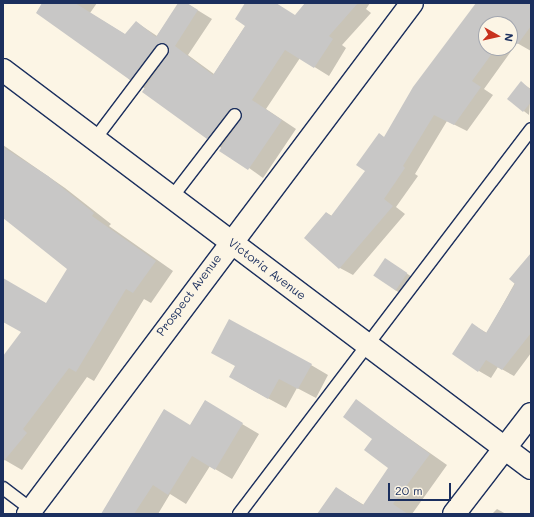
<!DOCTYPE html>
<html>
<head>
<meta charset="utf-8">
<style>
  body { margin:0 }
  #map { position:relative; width:534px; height:517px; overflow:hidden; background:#fcf5e5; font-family:Mali,sans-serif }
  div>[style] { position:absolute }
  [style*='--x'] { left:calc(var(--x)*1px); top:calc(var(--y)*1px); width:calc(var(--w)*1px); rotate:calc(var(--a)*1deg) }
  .shadow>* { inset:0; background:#0003 }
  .building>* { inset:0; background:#c8c7c6; transform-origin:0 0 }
  .roads { filter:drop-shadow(1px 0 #1b2f5e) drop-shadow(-1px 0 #1b2f5e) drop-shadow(0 1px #1b2f5e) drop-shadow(0 -1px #1b2f5e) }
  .service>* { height:12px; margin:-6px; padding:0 6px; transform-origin:6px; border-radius:6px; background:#fcf5e5 }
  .minor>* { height:22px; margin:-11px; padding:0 11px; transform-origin:11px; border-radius:11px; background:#fcf5e5 }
  .tertiary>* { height:22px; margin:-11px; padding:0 11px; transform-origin:11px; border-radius:11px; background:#fcf5e5 }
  span { translate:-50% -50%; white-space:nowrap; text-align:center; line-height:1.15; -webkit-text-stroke:3px #fcf5e5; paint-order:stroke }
  .street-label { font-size:12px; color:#1b2f5e }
  .frame { position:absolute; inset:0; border:4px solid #1b2f5e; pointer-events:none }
  .north { position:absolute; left:478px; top:16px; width:40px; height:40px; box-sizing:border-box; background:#fcf5e5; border:1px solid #a2a6af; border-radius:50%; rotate:98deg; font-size:11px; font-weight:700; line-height:16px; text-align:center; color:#1b2f5e }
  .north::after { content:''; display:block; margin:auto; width:14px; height:18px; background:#c8321e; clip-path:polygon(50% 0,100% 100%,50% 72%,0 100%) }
  .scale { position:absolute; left:388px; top:483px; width:63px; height:18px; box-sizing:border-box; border:2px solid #1b2f5e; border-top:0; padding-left:5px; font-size:12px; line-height:14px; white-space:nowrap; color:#1b2f5e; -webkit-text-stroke:3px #fcf5e5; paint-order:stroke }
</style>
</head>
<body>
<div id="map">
  <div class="shadow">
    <i style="clip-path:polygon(44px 3px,97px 3px,90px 13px,126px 35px,136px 22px,157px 36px,179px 3px,186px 3px,212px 19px,188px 55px,214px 74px,246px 25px,246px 3px,275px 3px,295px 16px,306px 3px,370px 3px,366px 9px,371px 13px,342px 45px,346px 48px,329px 76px,300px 58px,266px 109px,296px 129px,263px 178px,144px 92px,146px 89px,130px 80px)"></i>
    <i style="clip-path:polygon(evenodd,480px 3px,531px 3px,531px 51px,517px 43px,484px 89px,493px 95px,467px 131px,447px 121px,415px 174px,418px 176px,396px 207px,405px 214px,353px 275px,340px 268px,327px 213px,332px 216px,366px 171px,379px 134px,385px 138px,480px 3px,486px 24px,510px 24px,510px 48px,486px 48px,486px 24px)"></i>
    <i style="clip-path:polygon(521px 83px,531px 89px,529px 115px,508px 99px)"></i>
    <i style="clip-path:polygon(3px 145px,65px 188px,111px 224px,109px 226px,173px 271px,151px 303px,144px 299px,94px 381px,87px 377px,22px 470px,3px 459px,3px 357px,23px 332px,3px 321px,3px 280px,47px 304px,69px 269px,3px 217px)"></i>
    <i style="clip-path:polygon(531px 254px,531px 353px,514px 376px,498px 367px,491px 378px,479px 371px,473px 325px,487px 333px)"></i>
    <i style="clip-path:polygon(385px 259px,418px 281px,407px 297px,395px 290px)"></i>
    <i style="clip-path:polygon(311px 365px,328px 375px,316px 398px,297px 388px,286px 408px,247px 387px,236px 366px)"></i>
    <i style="clip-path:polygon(356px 401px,447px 465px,412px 514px,318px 514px,336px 488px,364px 505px,389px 468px)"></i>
    <i style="clip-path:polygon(205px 402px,259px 434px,232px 479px,210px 466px,186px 504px,170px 494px,158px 514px,102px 514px,190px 426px)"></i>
    <i style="clip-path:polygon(497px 509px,506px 514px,492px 514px)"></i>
  </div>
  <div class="building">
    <i style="clip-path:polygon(42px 3px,75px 3px,125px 34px,136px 21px,156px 37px,178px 3px,187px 3px,198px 10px,175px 46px,213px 75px,245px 26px,235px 19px,245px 3px,276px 3px,295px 15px,305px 3px,358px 3px,329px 36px,333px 39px,314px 68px,285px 50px,252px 100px,282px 120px,248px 170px,219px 151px,241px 119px,239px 109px,229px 110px,207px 139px,142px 92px,168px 54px,167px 44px,156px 45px,130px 80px,36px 13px)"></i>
    <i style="clip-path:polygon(476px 3px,531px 3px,531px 26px,518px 44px,510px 39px,510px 24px,486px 24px,486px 48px,496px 48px,472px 81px,481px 87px,454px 125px,434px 115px,403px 166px,405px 168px,384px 199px,393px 206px,339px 269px,304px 238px,326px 212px,331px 216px,365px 171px,356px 165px,379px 133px,384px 137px,413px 87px)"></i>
    <i style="clip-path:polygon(521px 81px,531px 90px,531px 102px,523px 112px,507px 99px)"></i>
    <i style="clip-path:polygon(3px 147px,48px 176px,94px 213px,92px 216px,156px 261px,133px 293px,126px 289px,76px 372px,69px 368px,23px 429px,27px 433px,3px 462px,3px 356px,21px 332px,3px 322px,3px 278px,46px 303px,67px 269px,3px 218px)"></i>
    <i style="clip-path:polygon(531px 253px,531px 333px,502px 370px,486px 360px,478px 372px,452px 354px,472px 323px,486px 333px,515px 284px,509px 279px)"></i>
    <i style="left:385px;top:258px;width:27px;height:21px;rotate:34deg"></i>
    <i style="clip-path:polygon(229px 319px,312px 364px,298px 389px,279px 379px,268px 399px,229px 377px,235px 366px,211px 353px)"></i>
    <i style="clip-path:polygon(356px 399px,430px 454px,393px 504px,408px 514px,317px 514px,336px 487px,363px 505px,388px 468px,364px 450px,372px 439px,343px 417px)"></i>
    <i style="clip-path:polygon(205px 400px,243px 423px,215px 470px,192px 456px,168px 495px,153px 485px,134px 514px,101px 514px,164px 409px,190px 425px)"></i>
  </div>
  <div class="roads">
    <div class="service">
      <i style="--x:95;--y:139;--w:111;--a:-53"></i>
      <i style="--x:172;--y:197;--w:103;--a:-52.5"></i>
      <i style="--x:3;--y:488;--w:35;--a:37"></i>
      <i style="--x:239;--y:514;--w:483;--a:-52.8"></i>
    </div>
    <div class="minor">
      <i style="--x:28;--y:514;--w:639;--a:-53.08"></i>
      <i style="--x:454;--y:514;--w:126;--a:-52.4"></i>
    </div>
    <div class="tertiary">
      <i style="--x:3;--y:70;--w:661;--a:37.01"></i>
    </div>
  </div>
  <div class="street-label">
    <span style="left:267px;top:269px;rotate:37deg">Victoria Avenue</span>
    <span style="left:189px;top:295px;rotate:-53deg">Prospect Avenue</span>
  </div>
  <div class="frame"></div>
  <div class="north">N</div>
  <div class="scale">20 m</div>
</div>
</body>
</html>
